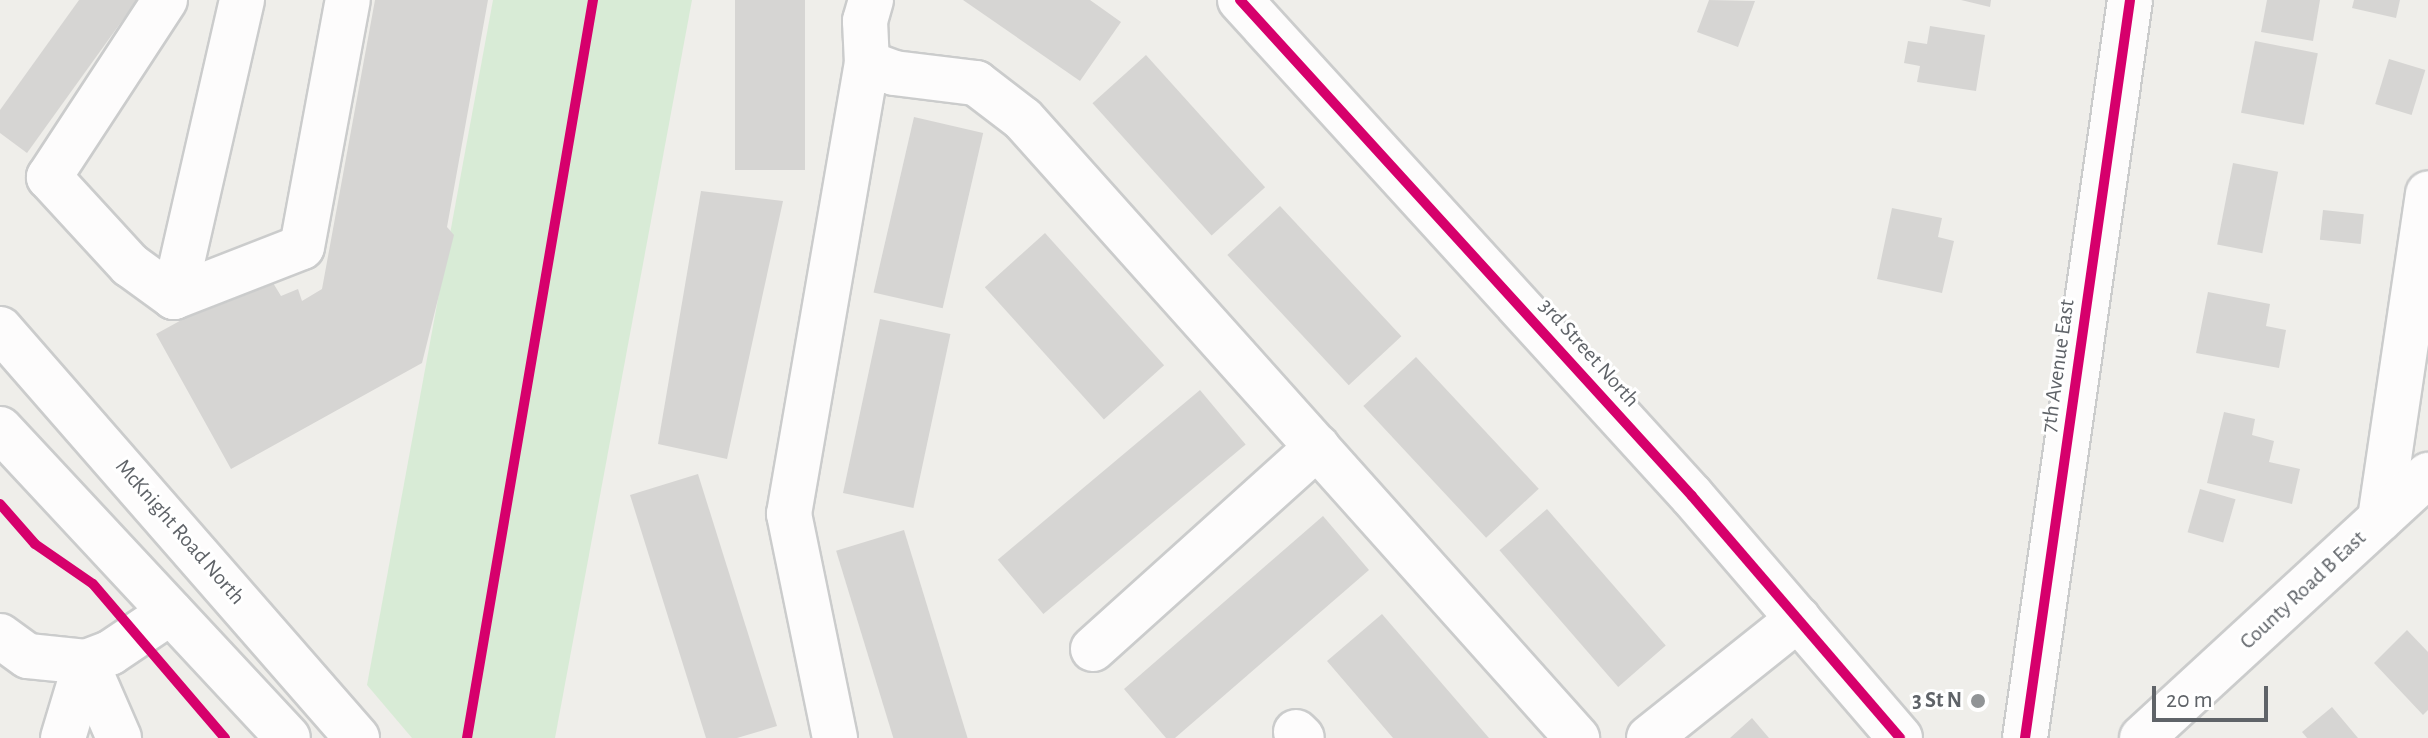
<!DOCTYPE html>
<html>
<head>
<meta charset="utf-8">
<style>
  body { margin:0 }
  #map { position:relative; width:2428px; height:738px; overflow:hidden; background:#efeeea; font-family:"Alegreya Sans",sans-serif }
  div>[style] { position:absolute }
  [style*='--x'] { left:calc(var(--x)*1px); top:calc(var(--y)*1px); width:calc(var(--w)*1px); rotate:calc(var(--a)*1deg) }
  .green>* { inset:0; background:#d8ebd6 }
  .building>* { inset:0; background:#d6d5d3; transform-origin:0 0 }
  .roads { filter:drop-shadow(2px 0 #cbcccc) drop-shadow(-2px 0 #cbcccc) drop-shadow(0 2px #cbcccc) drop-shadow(0 -2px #cbcccc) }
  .minor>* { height:44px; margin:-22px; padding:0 22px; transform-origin:22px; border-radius:22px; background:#fdfcfc }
  .cycleway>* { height:10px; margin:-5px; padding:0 5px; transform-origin:5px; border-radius:5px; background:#d6006c }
  .dots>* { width:22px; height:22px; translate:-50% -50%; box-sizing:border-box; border:4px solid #fff; border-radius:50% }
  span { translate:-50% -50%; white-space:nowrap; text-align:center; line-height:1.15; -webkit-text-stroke:6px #fff; paint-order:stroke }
  .street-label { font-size:22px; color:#5f6368 }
  .poi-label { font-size:22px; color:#5f6368; font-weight:700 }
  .right { translate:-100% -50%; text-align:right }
  .scale { position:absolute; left:2152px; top:686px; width:116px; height:36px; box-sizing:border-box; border:4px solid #5f6368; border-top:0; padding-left:10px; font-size:24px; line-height:28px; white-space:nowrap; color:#5f6368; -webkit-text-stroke:6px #fff; paint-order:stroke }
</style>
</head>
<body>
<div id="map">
  <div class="green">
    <i style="clip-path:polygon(493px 0,692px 0,555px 738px,412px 738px,367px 685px)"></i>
  </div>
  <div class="building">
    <i style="clip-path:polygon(79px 0,137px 0,27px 153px,0 133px,0 110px)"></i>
    <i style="clip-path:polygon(375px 0,488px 0,447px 227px,454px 235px,422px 363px,231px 469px,156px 334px,267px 273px,281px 296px,298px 289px,302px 301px,322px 289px)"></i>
    <i style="left:735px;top:0;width:70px;height:170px"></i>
    <i style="clip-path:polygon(963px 0,1090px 0,1121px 22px,1080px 81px)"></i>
    <i style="clip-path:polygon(1709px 0,1755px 1px,1738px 47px,1697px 32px)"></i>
    <i style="clip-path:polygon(1961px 0,1991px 0,1990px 7px)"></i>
    <i style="clip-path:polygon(2267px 0,2320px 0,2313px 41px,2261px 32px)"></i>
    <i style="clip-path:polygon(2354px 0,2400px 0,2396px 18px,2352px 8px)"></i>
    <i style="clip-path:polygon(1930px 26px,1985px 35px,1976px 91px,1917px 82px,1920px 66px,1904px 63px,1908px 41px,1927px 44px)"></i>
    <i style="left:2255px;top:41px;width:64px;height:73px;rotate:11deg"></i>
    <i style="left:1146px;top:55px;width:178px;height:72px;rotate:48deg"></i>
    <i style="left:2389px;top:59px;width:38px;height:47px;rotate:17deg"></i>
    <i style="left:914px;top:117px;width:71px;height:180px;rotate:13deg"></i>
    <i style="left:2233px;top:163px;width:46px;height:83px;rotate:11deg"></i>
    <i style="clip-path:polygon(701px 191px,783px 201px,727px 459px,658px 444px)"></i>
    <i style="left:1280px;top:206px;width:178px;height:72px;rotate:47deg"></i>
    <i style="clip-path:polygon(1892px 208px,1942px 218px,1938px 237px,1954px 241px,1942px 293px,1877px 279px)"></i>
    <i style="left:2323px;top:210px;width:41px;height:30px;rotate:6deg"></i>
    <i style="left:1045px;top:233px;width:178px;height:81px;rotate:48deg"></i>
    <i style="clip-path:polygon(2208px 292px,2270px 304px,2266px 326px,2286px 330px,2279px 368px,2196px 353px)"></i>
    <i style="left:880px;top:319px;width:72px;height:178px;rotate:12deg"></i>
    <i style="left:1416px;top:357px;width:180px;height:72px;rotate:47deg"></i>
    <i style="left:1200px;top:390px;width:71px;height:264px;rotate:50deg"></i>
    <i style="clip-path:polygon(2224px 412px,2255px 419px,2252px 435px,2274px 441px,2269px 462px,2300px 469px,2292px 504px,2207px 483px)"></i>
    <i style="clip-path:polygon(698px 474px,777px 726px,737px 738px,706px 738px,630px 495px)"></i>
    <i style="left:2200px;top:489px;width:37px;height:45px;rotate:16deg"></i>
    <i style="left:1547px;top:509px;width:181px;height:63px;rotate:49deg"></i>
    <i style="clip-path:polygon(1323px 516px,1369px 570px,1175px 738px,1166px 738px,1124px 689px)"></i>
    <i style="left:904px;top:530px;width:218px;height:71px;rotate:73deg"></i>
    <i style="clip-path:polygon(1382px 614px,1489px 738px,1393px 738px,1327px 661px)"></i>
    <i style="clip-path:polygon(2407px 630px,2428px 652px,2428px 710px,2423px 715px,2374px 663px)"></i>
    <i style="clip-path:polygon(2332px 707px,2358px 738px,2307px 738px,2302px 732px)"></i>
    <i style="clip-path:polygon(1752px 718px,1769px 738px,1730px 738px)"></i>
  </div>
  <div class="roads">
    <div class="minor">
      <i style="--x:165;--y:0;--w:212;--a:123.2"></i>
      <i style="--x:49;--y:177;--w:120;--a:47.4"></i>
      <i style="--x:130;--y:265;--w:54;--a:36"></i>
      <i style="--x:174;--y:297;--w:305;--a:-77.1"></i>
      <i style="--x:871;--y:0;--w:22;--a:106"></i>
      <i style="--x:865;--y:21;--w:42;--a:87.3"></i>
      <i style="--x:867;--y:63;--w:29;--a:20"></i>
      <i style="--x:894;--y:73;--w:83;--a:7"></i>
      <i style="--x:976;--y:83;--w:59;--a:37.5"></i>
      <i style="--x:1023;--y:119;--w:831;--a:48.17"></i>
      <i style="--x:1240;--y:0;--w:671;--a:47.66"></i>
      <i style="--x:1692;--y:496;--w:319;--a:49.3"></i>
      <i style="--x:174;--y:297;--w:137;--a:-21.3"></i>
      <i style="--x:302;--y:247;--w:251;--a:-79.5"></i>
      <i style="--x:0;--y:329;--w:543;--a:48.88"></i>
      <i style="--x:0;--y:429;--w:422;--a:47"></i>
      <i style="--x:2380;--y:519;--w:329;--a:-81.6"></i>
      <i style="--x:0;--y:636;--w:34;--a:36"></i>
      <i style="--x:28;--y:656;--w:58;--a:5.9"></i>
      <i style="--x:86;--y:662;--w:26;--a:-21"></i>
      <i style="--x:110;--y:653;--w:73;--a:-33.9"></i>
      <i style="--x:1093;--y:649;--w:302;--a:-42"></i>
      <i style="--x:86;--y:662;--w:83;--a:66.5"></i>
      <i style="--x:1296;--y:732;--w:8;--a:45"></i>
      <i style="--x:63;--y:738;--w:79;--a:-73.2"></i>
      <i style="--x:835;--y:738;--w:229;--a:-101.6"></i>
      <i style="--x:789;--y:514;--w:458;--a:-80.2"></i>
      <i style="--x:1649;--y:738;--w:191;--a:-38.6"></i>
      <i style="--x:2025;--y:738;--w:745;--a:-81.9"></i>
      <i style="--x:2142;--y:738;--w:389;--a:-42.6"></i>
    </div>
  </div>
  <div class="cycleway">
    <i style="--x:1240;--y:0;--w:671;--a:47.66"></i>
    <i style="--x:1692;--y:496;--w:319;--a:49.3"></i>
    <i style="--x:0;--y:504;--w:53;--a:48.8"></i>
    <i style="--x:35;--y:544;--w:70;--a:34.6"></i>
    <i style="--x:93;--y:584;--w:203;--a:49.4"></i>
    <i style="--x:467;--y:738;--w:749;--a:-80.31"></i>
    <i style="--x:2025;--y:738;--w:745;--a:-81.9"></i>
  </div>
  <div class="dots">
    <i style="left:1978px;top:701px;background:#919496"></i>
  </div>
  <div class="street-label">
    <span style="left:1589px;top:353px;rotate:48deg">3rd Street North</span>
    <span style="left:2058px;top:366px;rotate:-82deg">7th Avenue East</span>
    <span style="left:180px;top:532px;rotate:49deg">McKnight Road North</span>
    <span style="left:2303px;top:590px;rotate:-43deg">County Road B East</span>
  </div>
  <div class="poi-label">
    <span class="right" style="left:1962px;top:701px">3 St N</span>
  </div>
  <div class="scale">20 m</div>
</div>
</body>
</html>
